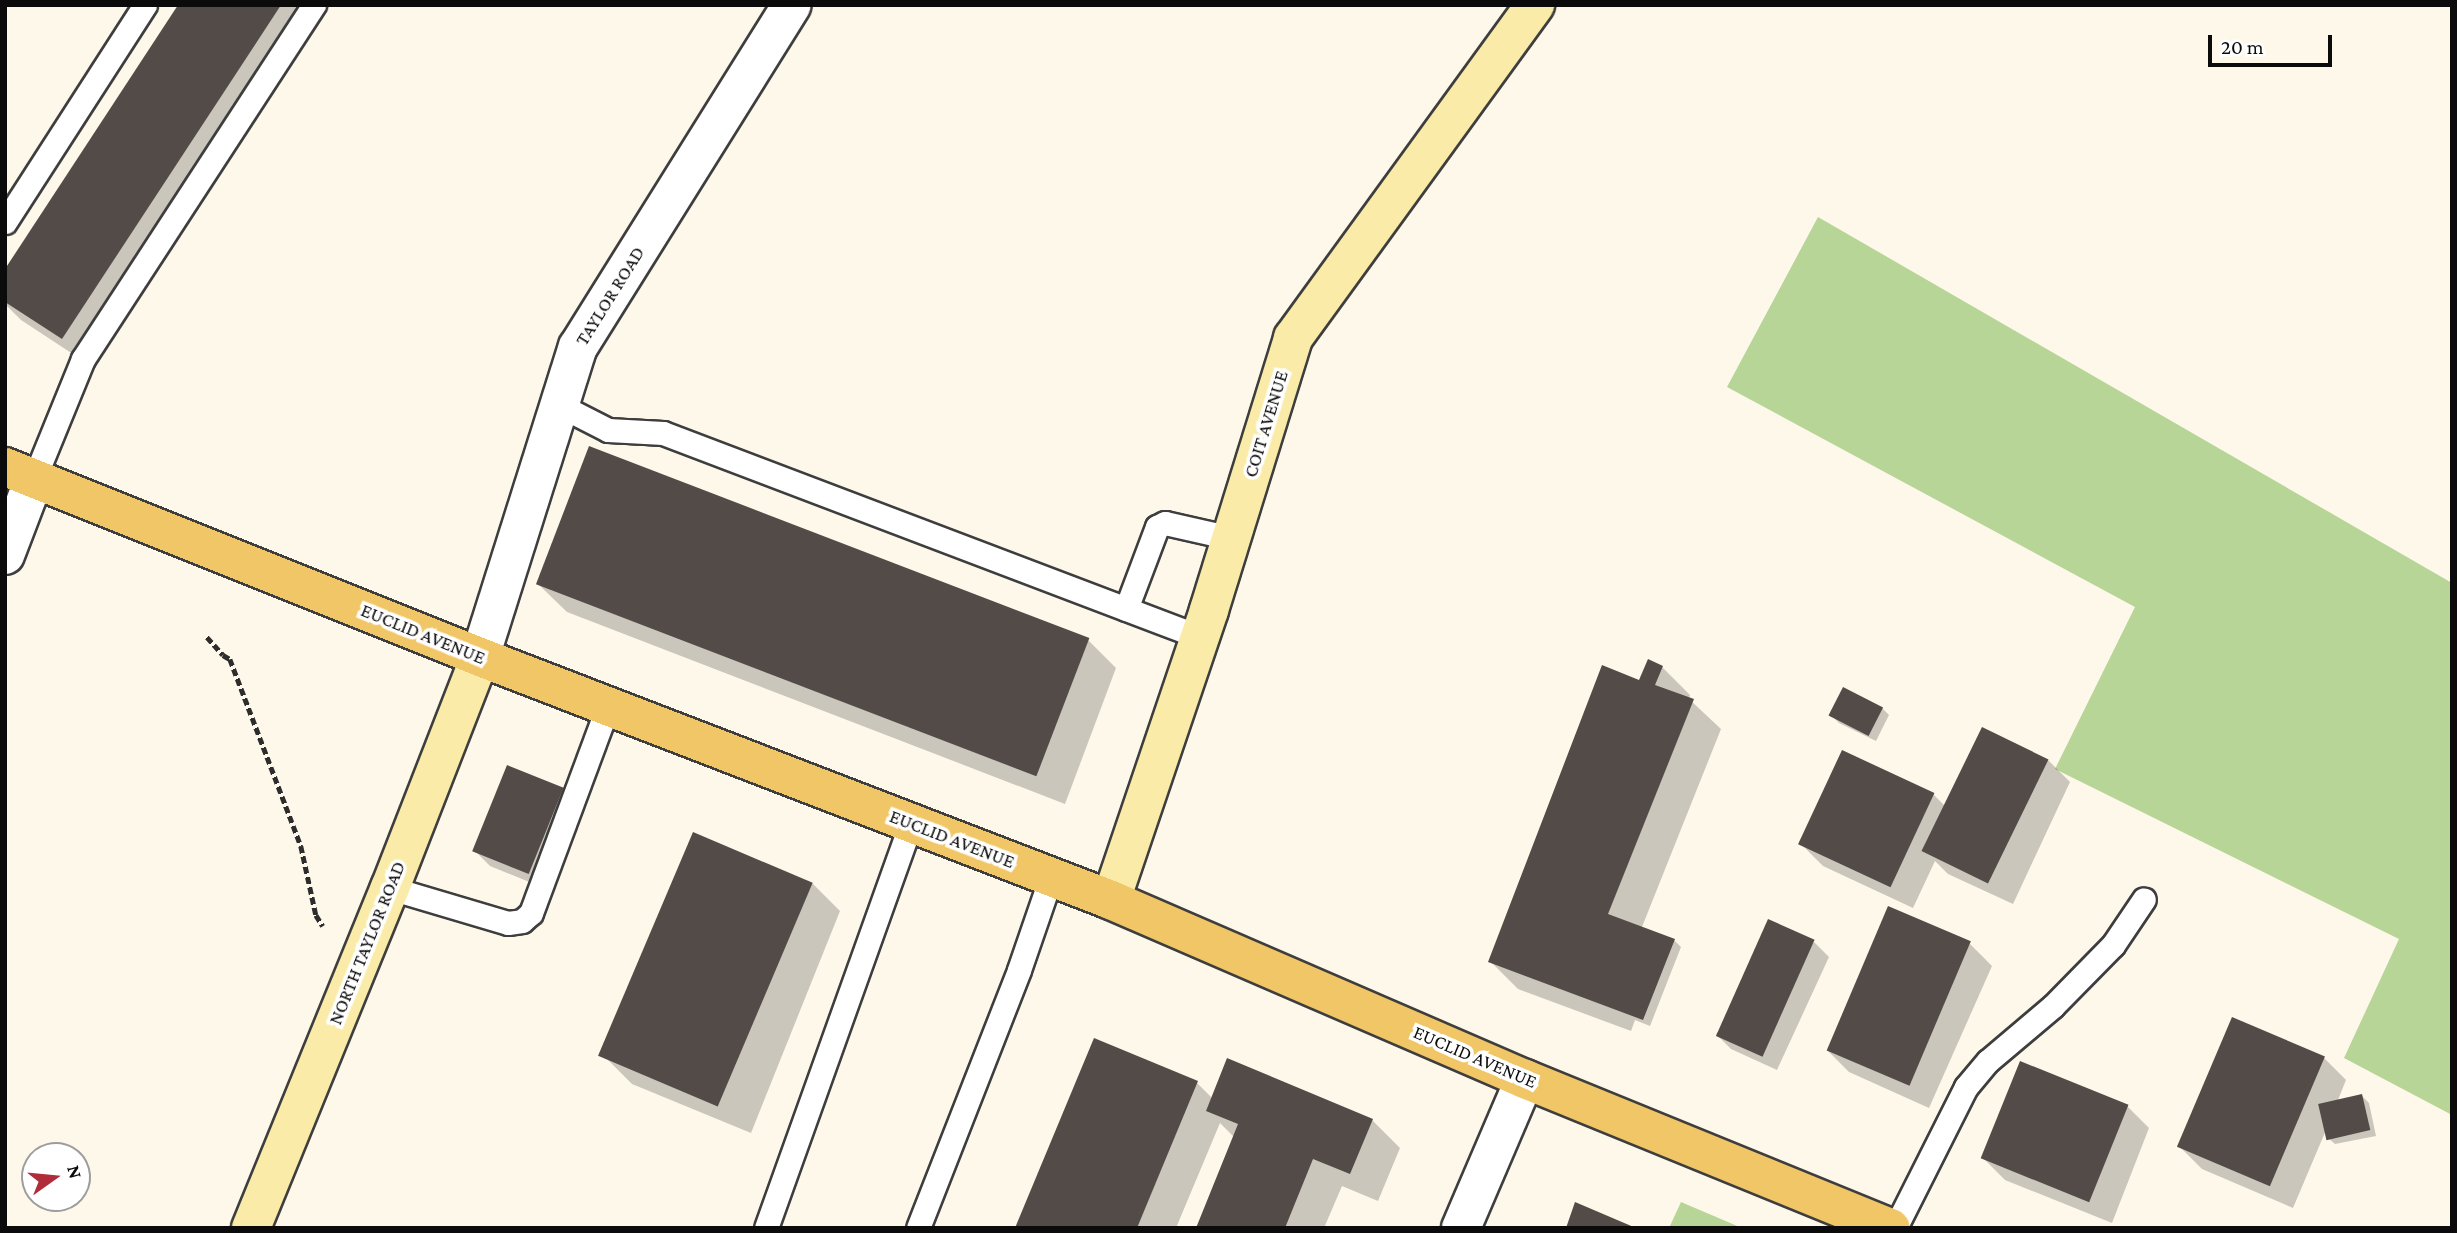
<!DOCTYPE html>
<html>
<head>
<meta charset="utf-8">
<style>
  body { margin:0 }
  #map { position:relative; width:2457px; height:1233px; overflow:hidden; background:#fef8ea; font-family:"Crimson Pro",serif }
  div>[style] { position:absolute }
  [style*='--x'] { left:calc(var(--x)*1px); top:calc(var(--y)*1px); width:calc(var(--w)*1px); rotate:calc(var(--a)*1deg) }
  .forest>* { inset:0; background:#b7d597 }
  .shadow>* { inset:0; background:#0003 }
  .building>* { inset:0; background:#524b48; transform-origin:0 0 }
  .path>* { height:4.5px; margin-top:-2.25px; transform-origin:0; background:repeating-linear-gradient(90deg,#2d2d2d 0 7px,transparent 0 10.5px) }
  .roads { filter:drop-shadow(2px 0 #3e3e3e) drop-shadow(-2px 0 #3e3e3e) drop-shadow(0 2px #3e3e3e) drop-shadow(0 -2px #3e3e3e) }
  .lane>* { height:23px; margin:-11.5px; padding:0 11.5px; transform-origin:11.5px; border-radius:11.5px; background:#fff }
  .street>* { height:38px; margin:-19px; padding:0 19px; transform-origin:19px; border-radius:19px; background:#fff }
  .secondary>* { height:38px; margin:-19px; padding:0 19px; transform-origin:19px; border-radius:19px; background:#faeca8 }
  .primary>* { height:38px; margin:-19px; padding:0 19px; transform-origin:19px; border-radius:19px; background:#f0c667 }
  span { translate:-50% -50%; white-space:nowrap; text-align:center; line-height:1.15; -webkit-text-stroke:7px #fff; paint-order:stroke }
  .street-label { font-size:19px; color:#0b0b0b }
  .frame { position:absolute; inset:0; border:7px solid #0b0b0b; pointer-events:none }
  .north { position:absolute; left:21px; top:1142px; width:70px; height:70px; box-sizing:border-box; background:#fff; border:2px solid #9d9d9d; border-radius:50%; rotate:75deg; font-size:19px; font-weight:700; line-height:28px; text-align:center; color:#0b0b0b }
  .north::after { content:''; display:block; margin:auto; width:24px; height:32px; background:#b12c3b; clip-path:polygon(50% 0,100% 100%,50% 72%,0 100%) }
  .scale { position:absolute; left:2208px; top:35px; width:124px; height:32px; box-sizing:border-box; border:4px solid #0b0b0b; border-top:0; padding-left:9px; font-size:21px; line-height:24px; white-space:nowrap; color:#0b0b0b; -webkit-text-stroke:5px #fff; paint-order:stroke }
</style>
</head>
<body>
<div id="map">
  <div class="forest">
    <i style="clip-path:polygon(1818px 217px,2452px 583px,2452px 1115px,2344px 1058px,2399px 939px,2055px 769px,2135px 607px,1727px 387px)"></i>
    <i style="clip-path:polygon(1681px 1202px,1742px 1228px,1669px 1228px)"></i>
  </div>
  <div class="shadow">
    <i style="clip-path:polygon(180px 5px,327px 5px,91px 366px,21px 320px,5px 304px,5px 272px)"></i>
    <i style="clip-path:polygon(538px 584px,1088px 640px,1116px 668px,1065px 804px,567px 612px)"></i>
    <i style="clip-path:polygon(1662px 667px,1690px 695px,1689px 699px,1721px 729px,1642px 927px,1674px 940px,1681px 947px,1650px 1026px,1635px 1020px,1631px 1031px,1518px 989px,1490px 961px,1640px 682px)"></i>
    <i style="clip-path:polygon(1882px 708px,1889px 715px,1876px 741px,1839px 723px,1832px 716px)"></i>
    <i style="clip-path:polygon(2048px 760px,2070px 782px,2013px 904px,1948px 874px,1935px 861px,1913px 908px,1823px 866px,1801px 844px,1933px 794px,1947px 808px)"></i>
    <i style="clip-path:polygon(562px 789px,577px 804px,544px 888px,490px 866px,475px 851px)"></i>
    <i style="clip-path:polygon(812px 883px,840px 911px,751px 1133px,632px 1084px,604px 1056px)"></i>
    <i style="clip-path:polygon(1814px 942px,1829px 957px,1777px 1070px,1731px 1049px,1716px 1034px)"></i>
    <i style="clip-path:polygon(1970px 944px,1992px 966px,1929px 1108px,1849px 1072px,1827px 1050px)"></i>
    <i style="clip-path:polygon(2324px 1058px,2346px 1080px,2338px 1100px,2362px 1096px,2369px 1103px,2376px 1136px,2335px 1144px,2327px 1137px,2326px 1130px,2293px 1208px,2202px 1169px,2180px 1147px)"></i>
    <i style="clip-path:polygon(1197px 1083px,1213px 1099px,1372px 1120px,1400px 1148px,1378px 1201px,1342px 1186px,1324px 1228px,1198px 1228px,1235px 1138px,1220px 1123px,1176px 1228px,1017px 1228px)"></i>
    <i style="clip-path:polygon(2127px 1106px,2149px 1128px,2112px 1223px,2005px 1180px,1983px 1158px)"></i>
  </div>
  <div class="building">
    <i style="clip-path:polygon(178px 5px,281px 5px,62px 339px,5px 302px,5px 269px)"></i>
    <i style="left:589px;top:446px;width:536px;height:148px;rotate:21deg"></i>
    <i style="clip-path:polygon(1648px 659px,1663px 666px,1655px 685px,1694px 699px,1608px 914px,1675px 939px,1643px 1020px,1488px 962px,1602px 665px,1639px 680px)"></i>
    <i style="left:1843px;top:687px;width:45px;height:32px;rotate:27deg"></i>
    <i style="left:1982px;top:727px;width:74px;height:138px;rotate:26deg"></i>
    <i style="left:1842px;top:750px;width:102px;height:104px;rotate:25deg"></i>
    <i style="left:507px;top:765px;width:61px;height:93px;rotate:22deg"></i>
    <i style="left:693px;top:832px;width:130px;height:243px;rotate:23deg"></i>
    <i style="left:1888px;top:906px;width:90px;height:157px;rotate:23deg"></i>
    <i style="left:1768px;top:919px;width:51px;height:128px;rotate:24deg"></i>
    <i style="left:2232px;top:1017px;width:101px;height:141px;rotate:23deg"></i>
    <i style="clip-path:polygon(1094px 1038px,1198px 1081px,1137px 1228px,1015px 1228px)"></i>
    <i style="clip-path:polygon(1227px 1058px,1373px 1119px,1350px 1174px,1313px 1159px,1285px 1228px,1196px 1228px,1238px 1124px,1206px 1111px)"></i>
    <i style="left:2020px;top:1061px;width:117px;height:105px;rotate:22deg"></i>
    <i style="left:2362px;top:1094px;width:37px;height:45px;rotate:77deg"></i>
    <i style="clip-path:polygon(1575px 1202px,1636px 1228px,1566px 1228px)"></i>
  </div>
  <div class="path">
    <i style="--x:207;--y:637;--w:24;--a:48"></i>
    <i style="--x:223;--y:655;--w:8;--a:30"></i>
    <i style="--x:230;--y:659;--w:200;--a:69.2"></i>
    <i style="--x:301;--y:846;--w:71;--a:77.7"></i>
    <i style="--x:316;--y:915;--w:13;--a:58"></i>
  </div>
  <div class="roads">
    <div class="lane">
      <i style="--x:5;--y:222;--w:258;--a:-57.2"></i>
      <i style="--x:559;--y:405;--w:55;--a:27"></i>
      <i style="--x:608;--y:430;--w:55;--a:3.1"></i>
      <i style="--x:663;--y:433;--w:574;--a:20.8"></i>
      <i style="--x:34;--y:479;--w:130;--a:-67.8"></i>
      <i style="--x:83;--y:359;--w:423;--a:-56.9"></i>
      <i style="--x:1126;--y:609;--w:88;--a:-69.3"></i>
      <i style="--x:1157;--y:527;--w:9;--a:-27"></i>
      <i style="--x:1165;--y:523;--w:68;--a:12.8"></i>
      <i style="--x:390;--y:888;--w:123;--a:16.5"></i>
      <i style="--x:508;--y:923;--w:14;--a:-8"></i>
      <i style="--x:522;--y:921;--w:12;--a:-42"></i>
      <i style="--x:531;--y:913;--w:221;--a:-69.6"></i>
      <i style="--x:766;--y:1228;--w:430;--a:-70.3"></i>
      <i style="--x:918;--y:1228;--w:277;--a:-68.6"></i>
      <i style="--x:1019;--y:970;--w:98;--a:-71"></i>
      <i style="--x:1895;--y:1228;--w:158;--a:-63.3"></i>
      <i style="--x:1966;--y:1087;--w:34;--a:-50"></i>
      <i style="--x:1988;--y:1061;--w:85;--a:-40.2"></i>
      <i style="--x:2053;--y:1006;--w:86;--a:-45.5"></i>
      <i style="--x:2113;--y:945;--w:55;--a:-56"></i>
    </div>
    <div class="street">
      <i style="--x:5;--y:555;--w:81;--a:-69.1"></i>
      <i style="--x:480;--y:657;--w:325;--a:-72.5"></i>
      <i style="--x:578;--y:347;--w:403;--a:-58"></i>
      <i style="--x:1461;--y:1228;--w:162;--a:-66.8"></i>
    </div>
    <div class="secondary">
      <i style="--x:1111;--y:900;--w:306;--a:-71.3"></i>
      <i style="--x:1209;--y:610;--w:285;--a:-72.8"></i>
      <i style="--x:1293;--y:338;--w:412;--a:-54"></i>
      <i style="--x:251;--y:1228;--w:367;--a:-67.8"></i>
      <i style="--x:390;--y:888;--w:248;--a:-68.7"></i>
    </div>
    <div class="primary">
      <i style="--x:5;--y:467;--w:512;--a:21.8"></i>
      <i style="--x:480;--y:657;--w:676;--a:21.06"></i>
      <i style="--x:1111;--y:900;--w:451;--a:23.4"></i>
      <i style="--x:1525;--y:1079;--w:395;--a:22.2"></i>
    </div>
  </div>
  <div class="street-label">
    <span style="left:610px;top:296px;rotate:-58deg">TAYLOR ROAD</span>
    <span style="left:1266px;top:424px;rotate:-73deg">COIT AVENUE</span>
    <span style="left:423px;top:634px;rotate:22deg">EUCLID AVENUE</span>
    <span style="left:952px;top:839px;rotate:21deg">EUCLID AVENUE</span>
    <span style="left:367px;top:943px;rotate:-68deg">NORTH TAYLOR ROAD</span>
    <span style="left:1475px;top:1057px;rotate:23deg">EUCLID AVENUE</span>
  </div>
  <div class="frame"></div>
  <div class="north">N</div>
  <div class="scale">20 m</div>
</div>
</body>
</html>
